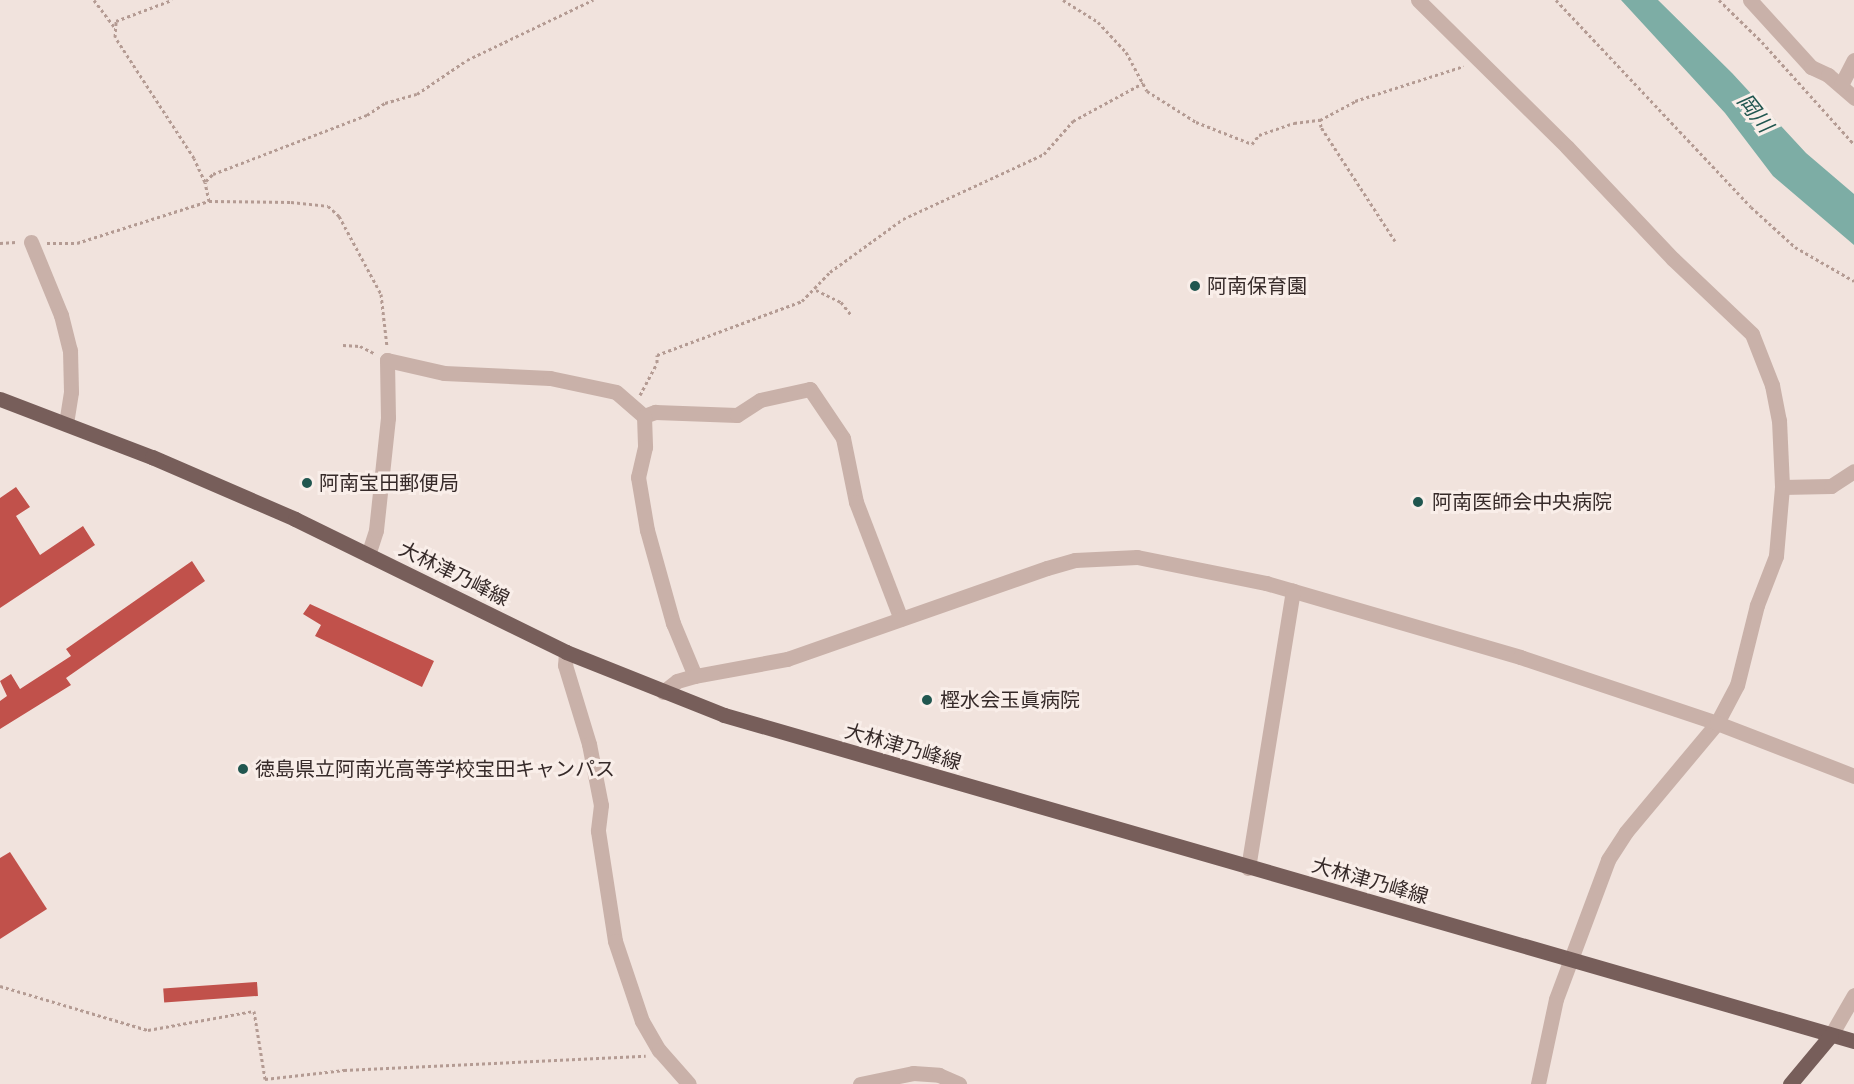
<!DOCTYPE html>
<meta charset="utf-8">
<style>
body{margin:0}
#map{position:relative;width:1854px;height:1084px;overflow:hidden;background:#f1e3dd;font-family:Karla,"Noto Sans JP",sans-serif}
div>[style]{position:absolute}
.water>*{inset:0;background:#7dada5}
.building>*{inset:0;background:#c1514b;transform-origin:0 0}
.path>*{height:3px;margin-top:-1.5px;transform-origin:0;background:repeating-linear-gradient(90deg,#b49b93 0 3px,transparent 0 6px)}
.minor>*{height:15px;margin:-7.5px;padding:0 7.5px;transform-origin:7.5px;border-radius:7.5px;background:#c9b1a9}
.major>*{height:15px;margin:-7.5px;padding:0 7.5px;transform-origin:7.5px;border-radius:7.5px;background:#775e5a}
.dots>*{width:16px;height:16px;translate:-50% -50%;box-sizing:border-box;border:3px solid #f9eee9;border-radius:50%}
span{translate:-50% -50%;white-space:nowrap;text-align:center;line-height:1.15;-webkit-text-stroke:6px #f9eee9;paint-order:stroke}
.poi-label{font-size:20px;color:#362a29}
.left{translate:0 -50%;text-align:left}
.street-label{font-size:20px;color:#362a29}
.water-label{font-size:21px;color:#20564f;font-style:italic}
</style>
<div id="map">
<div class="water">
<i style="clip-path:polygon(1621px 0,1658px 0,1732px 73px,1806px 153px,1854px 194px,1854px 245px,1773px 176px,1725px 113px)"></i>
</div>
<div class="building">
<i style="clip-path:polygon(16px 487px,30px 507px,16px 516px,40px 555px,83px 526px,95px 545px,0 608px,0 498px)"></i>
<i style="clip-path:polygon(192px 561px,205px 581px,66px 678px,71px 685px,0 729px,0 701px,7px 696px,0 681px,11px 674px,20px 689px,71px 656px,66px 649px)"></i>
<i style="clip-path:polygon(310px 604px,434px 661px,422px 687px,315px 636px,321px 625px,303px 614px)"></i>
<i style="clip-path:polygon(10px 852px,47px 909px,0 939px,0 858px)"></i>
<i style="left:257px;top:982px;width:14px;height:94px;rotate:86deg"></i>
</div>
<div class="path">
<i style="left:94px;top:0;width:34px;rotate:53deg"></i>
<i style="left:1063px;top:0;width:41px;rotate:32.2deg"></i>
<i style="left:1098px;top:22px;width:41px;rotate:47deg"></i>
<i style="left:1126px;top:52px;width:44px;rotate:61.7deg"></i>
<i style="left:1147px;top:91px;width:58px;rotate:32.3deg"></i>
<i style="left:1196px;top:122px;width:60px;rotate:21.4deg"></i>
<i style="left:1252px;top:144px;width:11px;rotate:-52deg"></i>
<i style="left:1259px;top:135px;width:37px;rotate:-19deg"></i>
<i style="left:1294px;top:123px;width:26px;rotate:-7deg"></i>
<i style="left:1556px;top:0;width:284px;rotate:46.7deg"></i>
<i style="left:1751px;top:207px;width:59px;rotate:42.3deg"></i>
<i style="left:1795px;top:247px;width:68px;rotate:30deg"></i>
<i style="left:1719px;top:0;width:60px;rotate:44.3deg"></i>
<i style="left:1762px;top:42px;width:137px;rotate:48deg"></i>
<i style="left:206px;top:181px;width:10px;rotate:-45deg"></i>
<i style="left:213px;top:174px;width:165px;rotate:-21deg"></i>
<i style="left:367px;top:115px;width:22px;rotate:-34deg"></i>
<i style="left:385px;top:103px;width:33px;rotate:-16deg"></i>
<i style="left:417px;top:94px;width:60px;rotate:-34.2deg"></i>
<i style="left:467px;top:60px;width:140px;rotate:-25.5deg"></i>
<i style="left:209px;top:201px;width:82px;rotate:0.7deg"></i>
<i style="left:291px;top:202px;width:37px;rotate:6deg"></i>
<i style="left:328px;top:206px;width:15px;rotate:42deg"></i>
<i style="left:339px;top:216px;width:89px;rotate:61.7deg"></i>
<i style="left:381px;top:294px;width:53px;rotate:83.5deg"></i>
<i style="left:1395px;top:241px;width:136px;rotate:-123deg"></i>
<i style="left:1321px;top:127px;width:7px;rotate:-98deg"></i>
<i style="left:1320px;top:120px;width:40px;rotate:-28deg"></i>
<i style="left:1355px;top:101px;width:114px;rotate:-17.8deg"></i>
<i style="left:0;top:243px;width:16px;rotate:-4deg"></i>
<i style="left:47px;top:243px;width:30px"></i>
<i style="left:77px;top:243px;width:139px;rotate:-17.7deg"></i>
<i style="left:209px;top:201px;width:19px;rotate:-102deg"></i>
<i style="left:205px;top:182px;width:26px;rotate:-115deg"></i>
<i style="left:194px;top:158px;width:145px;rotate:-123.1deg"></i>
<i style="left:115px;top:37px;width:16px;rotate:-86deg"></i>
<i style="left:116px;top:21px;width:60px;rotate:-20.6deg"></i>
<i style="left:816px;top:290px;width:28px;rotate:26deg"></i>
<i style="left:841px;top:302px;width:16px;rotate:52deg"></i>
<i style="left:343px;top:345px;width:17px;rotate:3deg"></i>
<i style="left:360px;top:346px;width:16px;rotate:27deg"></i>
<i style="left:640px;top:395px;width:36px;rotate:-62deg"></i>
<i style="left:657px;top:363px;width:8px;rotate:-90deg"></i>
<i style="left:657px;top:355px;width:155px;rotate:-20.4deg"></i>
<i style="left:802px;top:301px;width:40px;rotate:-46deg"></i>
<i style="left:830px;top:272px;width:90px;rotate:-36deg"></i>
<i style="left:903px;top:219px;width:155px;rotate:-24.7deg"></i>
<i style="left:1044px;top:154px;width:44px;rotate:-48.7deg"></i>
<i style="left:1073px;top:121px;width:80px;rotate:-28.5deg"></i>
<i style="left:0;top:986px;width:154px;rotate:16.6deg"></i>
<i style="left:148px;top:1030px;width:108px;rotate:-10.2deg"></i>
<i style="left:254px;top:1011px;width:69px;rotate:80.8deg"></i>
<i style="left:265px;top:1079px;width:80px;rotate:-6.5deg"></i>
<i style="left:344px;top:1070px;width:302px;rotate:-2.7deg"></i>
</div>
<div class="minor">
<i style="left:1418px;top:0;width:209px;rotate:44.6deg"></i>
<i style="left:1567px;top:147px;width:154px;rotate:46.6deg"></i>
<i style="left:1673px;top:259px;width:109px;rotate:43.5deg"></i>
<i style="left:1752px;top:334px;width:55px;rotate:68.6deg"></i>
<i style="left:1772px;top:385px;width:36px;rotate:79deg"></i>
<i style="left:1779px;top:420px;width:67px;rotate:87.4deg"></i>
<i style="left:1782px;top:487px;width:69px;rotate:95deg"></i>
<i style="left:1776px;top:556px;width:53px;rotate:111.2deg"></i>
<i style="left:1757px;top:605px;width:82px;rotate:104deg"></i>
<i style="left:1737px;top:685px;width:43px;rotate:117.8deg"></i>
<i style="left:1717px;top:723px;width:142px;rotate:129.9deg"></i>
<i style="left:1626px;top:832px;width:33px;rotate:123deg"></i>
<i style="left:1608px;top:860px;width:148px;rotate:110.5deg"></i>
<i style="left:1556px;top:999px;width:87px;rotate:102deg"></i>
<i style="left:1750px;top:0;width:91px;rotate:47.7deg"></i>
<i style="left:1811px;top:67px;width:19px;rotate:25deg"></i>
<i style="left:1828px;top:75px;width:35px;rotate:41deg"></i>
<i style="left:1841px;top:85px;width:28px;rotate:-63deg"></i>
<i style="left:31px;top:242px;width:79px;rotate:67.7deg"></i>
<i style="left:61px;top:315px;width:36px;rotate:76deg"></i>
<i style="left:70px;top:350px;width:42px;rotate:88.6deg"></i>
<i style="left:71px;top:392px;width:32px;rotate:99deg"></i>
<i style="left:644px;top:416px;width:12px;rotate:-20deg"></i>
<i style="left:655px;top:412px;width:82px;rotate:2.1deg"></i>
<i style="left:737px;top:415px;width:27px;rotate:-33deg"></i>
<i style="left:760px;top:400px;width:51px;rotate:-12.4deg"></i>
<i style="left:810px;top:389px;width:59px;rotate:56deg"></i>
<i style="left:843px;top:438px;width:65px;rotate:78.5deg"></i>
<i style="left:856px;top:502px;width:125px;rotate:69deg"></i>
<i style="left:1782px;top:487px;width:49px;rotate:-1.2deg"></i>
<i style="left:1831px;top:486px;width:27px;rotate:-33deg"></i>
<i style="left:368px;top:555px;width:26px;rotate:-72deg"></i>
<i style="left:376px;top:530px;width:113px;rotate:-83.9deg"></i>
<i style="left:388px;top:418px;width:58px;rotate:-91deg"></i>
<i style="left:387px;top:360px;width:58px;rotate:12.8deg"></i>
<i style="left:444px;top:373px;width:106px;rotate:2.7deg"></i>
<i style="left:550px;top:378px;width:67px;rotate:12deg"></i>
<i style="left:616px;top:392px;width:37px;rotate:41deg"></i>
<i style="left:644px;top:416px;width:31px;rotate:88deg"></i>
<i style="left:645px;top:447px;width:31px;rotate:103deg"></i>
<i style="left:638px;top:477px;width:54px;rotate:80.4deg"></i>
<i style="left:647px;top:530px;width:97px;rotate:74.4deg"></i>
<i style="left:673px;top:623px;width:57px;rotate:67.5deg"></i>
<i style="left:566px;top:652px;width:13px;rotate:94deg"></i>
<i style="left:565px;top:665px;width:83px;rotate:73.1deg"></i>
<i style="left:589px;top:744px;width:62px;rotate:78.9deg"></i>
<i style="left:601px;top:805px;width:26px;rotate:97deg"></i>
<i style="left:598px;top:831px;width:111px;rotate:81.2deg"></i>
<i style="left:615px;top:941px;width:84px;rotate:71.4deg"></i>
<i style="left:642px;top:1021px;width:34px;rotate:60deg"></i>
<i style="left:659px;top:1050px;width:45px;rotate:48.6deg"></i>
<i style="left:663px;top:692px;width:18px;rotate:-38deg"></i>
<i style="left:677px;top:681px;width:19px;rotate:-16deg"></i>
<i style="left:695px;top:676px;width:94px;rotate:-10.5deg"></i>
<i style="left:787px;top:659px;width:275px;rotate:-19.3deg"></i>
<i style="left:1047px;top:568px;width:29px;rotate:-16deg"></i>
<i style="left:1075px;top:560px;width:62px;rotate:-2.8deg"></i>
<i style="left:1137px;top:557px;width:132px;rotate:11.4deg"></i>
<i style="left:1266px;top:583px;width:265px;rotate:16.2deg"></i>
<i style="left:1520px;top:657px;width:208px;rotate:18.5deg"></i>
<i style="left:1717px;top:723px;width:147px;rotate:21.1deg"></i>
<i style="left:1248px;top:868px;width:281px;rotate:-80.8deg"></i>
<i style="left:1831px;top:1035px;width:46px;rotate:-60.1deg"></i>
<i style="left:860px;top:1084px;width:54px;rotate:-11.7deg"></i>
<i style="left:913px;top:1073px;width:26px;rotate:4deg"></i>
<i style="left:939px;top:1075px;width:22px;rotate:24deg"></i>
</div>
<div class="major">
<i style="left:0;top:399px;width:163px;rotate:20.9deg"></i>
<i style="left:152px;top:457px;width:156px;rotate:23.4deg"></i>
<i style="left:295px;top:519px;width:302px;rotate:26.1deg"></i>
<i style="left:566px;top:652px;width:170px;rotate:21.7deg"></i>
<i style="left:724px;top:715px;width:1176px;rotate:16.09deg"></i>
<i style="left:1790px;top:1084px;width:64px;rotate:-50.1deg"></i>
</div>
<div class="dots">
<i style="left:1195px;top:286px;background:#20564f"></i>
<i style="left:307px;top:483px;background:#20564f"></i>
<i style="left:1418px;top:502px;background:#20564f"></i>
<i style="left:927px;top:700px;background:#20564f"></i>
<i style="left:243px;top:769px;background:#20564f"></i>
</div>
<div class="poi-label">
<span class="left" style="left:1207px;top:286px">阿南保育園</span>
<span class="left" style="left:319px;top:483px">阿南宝田郵便局</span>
<span class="left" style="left:1432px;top:502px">阿南医師会中央病院</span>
<span class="left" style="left:940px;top:700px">樫水会玉眞病院</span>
<span class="left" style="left:255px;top:769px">徳島県立阿南光高等学校宝田キャンパス</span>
</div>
<div class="street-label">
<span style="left:454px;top:574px;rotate:26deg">大林津乃峰線</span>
<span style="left:903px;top:747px;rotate:16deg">大林津乃峰線</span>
<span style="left:1370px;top:881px;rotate:16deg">大林津乃峰線</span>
</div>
<div class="water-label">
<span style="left:1755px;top:113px;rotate:52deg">岡川</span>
</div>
</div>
